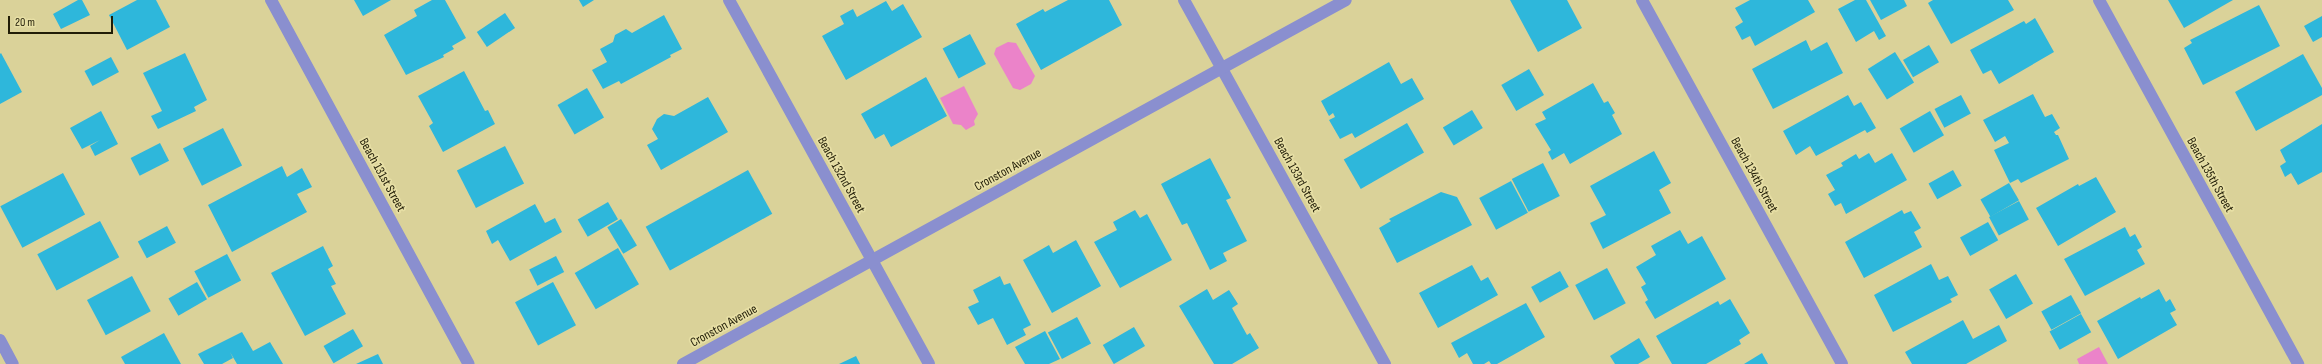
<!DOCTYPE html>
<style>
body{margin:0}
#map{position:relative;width:2322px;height:364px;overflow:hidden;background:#dad299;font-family:"Sofia Sans Condensed",sans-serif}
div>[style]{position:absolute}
.water>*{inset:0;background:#eb83c9}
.building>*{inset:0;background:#2eb7db;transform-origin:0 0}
.minor>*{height:12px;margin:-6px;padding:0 6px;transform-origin:6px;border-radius:6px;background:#8a8fcf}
span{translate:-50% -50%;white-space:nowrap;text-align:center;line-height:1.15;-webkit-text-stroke:3.5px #e7dfa5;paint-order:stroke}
.street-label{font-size:13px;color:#211d07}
.scale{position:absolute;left:8px;top:16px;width:105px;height:18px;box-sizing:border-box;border:2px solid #211d07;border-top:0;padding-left:5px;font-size:12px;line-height:14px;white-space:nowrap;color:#211d07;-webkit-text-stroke:3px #e7dfa5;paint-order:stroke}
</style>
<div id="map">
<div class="water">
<i style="clip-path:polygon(1008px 42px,1016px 43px,1035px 76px,1031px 84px,1020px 90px,1013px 88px,994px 54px,996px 48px)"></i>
<i style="clip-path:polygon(964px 86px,978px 114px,974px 121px,975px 125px,966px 130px,961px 125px,953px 124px,940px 98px)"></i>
<i style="clip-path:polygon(2099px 347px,2108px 364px,2079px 364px,2077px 359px)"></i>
</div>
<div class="building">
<i style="clip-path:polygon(78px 0,82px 0,90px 15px,61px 29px,53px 14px)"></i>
<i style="clip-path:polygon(137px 0,156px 0,170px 27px,127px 50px,109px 15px)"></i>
<i style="clip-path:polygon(354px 0,391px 0,363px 16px)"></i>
<i style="clip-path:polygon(432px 0,445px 0,466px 38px,452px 46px,454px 49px,443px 55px,444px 57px,406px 75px,384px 35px,417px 16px,414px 10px)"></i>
<i style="clip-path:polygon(579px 0,594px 0,583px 7px)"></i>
<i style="clip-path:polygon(1068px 0,1109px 0,1122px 25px,1041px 70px,1016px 24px,1043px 9px,1045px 12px)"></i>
<i style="clip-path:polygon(1510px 0,1567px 0,1582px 28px,1538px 52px)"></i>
<i style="clip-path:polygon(1750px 0,1808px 0,1815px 12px,1755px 46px,1750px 36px,1742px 40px,1735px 27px,1743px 22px,1735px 8px)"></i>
<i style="clip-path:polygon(1855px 0,1866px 0,1886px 36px,1879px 40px,1874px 31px,1856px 42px,1838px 9px)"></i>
<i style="clip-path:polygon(1870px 0,1904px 0,1907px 6px,1881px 20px)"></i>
<i style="clip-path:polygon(1933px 0,2008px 0,2014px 10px,1951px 44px,1928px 3px)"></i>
<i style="clip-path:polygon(2168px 0,2233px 0,2184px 28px)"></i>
<i style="clip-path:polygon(886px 1px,892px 11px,903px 4px,922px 37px,846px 80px,822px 36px,844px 24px,840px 16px,853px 9px,857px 17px)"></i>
<i style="clip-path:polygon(2259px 5px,2280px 46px,2203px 85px,2184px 48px,2192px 43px,2190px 40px)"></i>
<i style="left:505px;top:13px;width:18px;height:34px;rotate:56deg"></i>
<i style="clip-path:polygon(664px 15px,682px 49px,670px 55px,671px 57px,621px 84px,619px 81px,603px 89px,592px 70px,607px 62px,600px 49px,613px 42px,615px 35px,626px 29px,632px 33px)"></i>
<i style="clip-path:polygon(2322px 16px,2322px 37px,2313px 42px,2304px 26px)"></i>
<i style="clip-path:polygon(2035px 18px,2054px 52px,1999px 84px,1991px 70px,1983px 74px,1970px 50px,2024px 21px,2026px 24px)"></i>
<i style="left:970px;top:34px;width:34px;height:31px;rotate:62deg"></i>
<i style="clip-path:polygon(1806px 40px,1811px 51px,1827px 42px,1843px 73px,1773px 109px,1752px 69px)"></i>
<i style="left:1929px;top:45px;width:20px;height:30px;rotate:60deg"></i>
<i style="left:1895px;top:52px;width:36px;height:32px;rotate:58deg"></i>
<i style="clip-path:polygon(1px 53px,22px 92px,0 104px,0 54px)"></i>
<i style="clip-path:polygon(185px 53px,207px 100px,194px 107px,196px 111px,158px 129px,151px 116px,162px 111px,143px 73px)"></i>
<i style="clip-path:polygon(2303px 54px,2322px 88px,2322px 95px,2256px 131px,2235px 92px)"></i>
<i style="left:111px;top:57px;width:17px;height:30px;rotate:62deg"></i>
<i style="clip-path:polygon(1389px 62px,1401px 84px,1412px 78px,1424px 99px,1355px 138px,1352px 133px,1340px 139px,1329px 120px,1335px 117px,1333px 113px,1329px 116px,1321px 101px)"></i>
<i style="left:1529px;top:69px;width:30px;height:32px;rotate:60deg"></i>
<i style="clip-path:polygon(464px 71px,485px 111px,488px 110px,495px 124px,443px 152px,429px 126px,433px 123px,418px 96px)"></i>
<i style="clip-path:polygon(926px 77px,947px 116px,891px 147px,884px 134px,875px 139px,861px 114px)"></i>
<i style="clip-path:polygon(1593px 83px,1604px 103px,1608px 101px,1615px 113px,1612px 115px,1622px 134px,1570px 164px,1564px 153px,1552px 160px,1548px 152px,1551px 150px,1535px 124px,1546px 119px,1542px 112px)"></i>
<i style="left:587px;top:88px;width:34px;height:34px;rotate:60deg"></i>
<i style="clip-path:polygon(2033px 94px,2045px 117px,2052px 114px,2060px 128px,2054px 132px,2056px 135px,2058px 135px,2069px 159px,2021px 183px,2018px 179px,2010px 183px,1994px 150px,2009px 143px,2005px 136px,1995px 142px,1983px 120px)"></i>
<i style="clip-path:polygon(1848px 95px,1854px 106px,1861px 102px,1876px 128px,1867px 133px,1865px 130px,1816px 156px,1810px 146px,1796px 155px,1783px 131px)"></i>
<i style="left:1961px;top:95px;width:21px;height:30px;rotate:62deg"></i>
<i style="clip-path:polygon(708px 97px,728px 132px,661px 170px,647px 145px,658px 139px,652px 129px,657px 119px,664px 114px,674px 116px)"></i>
<i style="left:1472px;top:110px;width:21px;height:34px;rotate:59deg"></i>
<i style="clip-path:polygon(101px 111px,118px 144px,95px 156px,90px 146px,100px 140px,82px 149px,70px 128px)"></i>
<i style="left:1930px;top:111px;width:28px;height:35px;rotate:60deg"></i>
<i style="left:1407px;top:123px;width:34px;height:73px;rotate:60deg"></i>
<i style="clip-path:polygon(2322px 124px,2322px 172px,2298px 185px,2291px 173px,2285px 177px,2280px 166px,2286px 162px,2280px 150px)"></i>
<i style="left:223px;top:128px;width:42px;height:45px;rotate:63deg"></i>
<i style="left:160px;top:143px;width:20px;height:33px;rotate:63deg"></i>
<i style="left:505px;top:146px;width:42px;height:54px;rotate:63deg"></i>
<i style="clip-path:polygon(1654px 151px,1671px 183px,1659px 190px,1671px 213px,1603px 249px,1590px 223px,1606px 215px,1590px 186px)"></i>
<i style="clip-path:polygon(1869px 153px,1875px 163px,1892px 153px,1907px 180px,1846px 214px,1841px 203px,1835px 206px,1828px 194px,1835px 190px,1826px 175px,1843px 166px,1841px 163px,1856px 154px,1859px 159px)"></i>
<i style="clip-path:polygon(1210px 158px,1231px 198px,1226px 200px,1247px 241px,1223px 253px,1227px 261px,1210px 270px,1187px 223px,1182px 225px,1161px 184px)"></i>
<i style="left:1543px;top:163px;width:37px;height:35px;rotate:63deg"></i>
<i style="clip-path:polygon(282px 166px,287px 177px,302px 168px,312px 187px,297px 194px,307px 212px,232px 252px,208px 205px)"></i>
<i style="left:748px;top:170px;width:50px;height:117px;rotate:61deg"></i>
<i style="left:1953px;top:170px;width:18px;height:28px;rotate:61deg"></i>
<i style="left:63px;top:173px;width:47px;height:71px;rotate:62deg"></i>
<i style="clip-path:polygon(2096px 177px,2116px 212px,2058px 246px,2036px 208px,2078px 184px,2079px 186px)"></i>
<i style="left:1511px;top:181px;width:36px;height:36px;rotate:62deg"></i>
<i style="left:2009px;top:183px;width:20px;height:33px;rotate:60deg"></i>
<i style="clip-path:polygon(1441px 192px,1457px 197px,1472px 225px,1397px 263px,1379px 228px,1391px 221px,1389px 219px)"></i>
<i style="left:2019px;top:201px;width:21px;height:34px;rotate:62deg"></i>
<i style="left:608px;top:202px;width:20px;height:35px;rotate:60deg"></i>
<i style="clip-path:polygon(535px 204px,545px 223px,555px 218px,562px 232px,510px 261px,498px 240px,492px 244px,486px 231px)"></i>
<i style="clip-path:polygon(1135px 210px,1140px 218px,1147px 214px,1172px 260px,1120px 288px,1094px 242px,1117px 230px,1113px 222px)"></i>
<i style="clip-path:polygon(1902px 210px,1904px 214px,1911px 211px,1921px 228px,1914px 232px,1922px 247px,1864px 278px,1845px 242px)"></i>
<i style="left:621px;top:219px;width:31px;height:16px;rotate:59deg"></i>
<i style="left:100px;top:221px;width:41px;height:71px;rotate:62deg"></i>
<i style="left:1988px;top:222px;width:21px;height:32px;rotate:61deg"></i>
<i style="left:167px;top:226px;width:19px;height:33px;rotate:62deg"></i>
<i style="clip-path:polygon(2125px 227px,2130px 237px,2135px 234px,2142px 247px,2137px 250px,2145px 264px,2085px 296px,2064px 259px)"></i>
<i style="clip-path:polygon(1680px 230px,1688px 244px,1702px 236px,1726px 279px,1655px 319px,1645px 302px,1648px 300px,1641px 287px,1646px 284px,1636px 267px,1656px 255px,1651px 246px)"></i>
<i style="clip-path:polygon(1076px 240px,1101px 286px,1052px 313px,1023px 260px,1049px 245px,1053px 253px)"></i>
<i style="clip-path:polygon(323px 246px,333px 266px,328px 269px,336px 284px,331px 286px,346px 314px,305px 336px,271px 273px)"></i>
<i style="left:618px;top:248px;width:42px;height:50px;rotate:60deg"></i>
<i style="left:227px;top:254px;width:30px;height:37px;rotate:62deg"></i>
<i style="left:556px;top:256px;width:18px;height:30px;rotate:63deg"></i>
<i style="clip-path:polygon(1931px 264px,1939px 280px,1948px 276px,1958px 295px,1950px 299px,1952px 302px,1893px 332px,1874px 295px)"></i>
<i style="clip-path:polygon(1472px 265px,1481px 281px,1488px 277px,1498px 295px,1438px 328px,1419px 293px)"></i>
<i style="left:1607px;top:268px;width:40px;height:36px;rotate:62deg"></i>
<i style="left:1560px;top:271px;width:18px;height:33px;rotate:61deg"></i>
<i style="left:2016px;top:274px;width:34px;height:31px;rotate:60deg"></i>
<i style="left:132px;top:276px;width:40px;height:51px;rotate:62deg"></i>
<i style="clip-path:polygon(1000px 276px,1004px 285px,1010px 283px,1031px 325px,1023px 329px,1026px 335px,1007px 345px,993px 318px,978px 325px,968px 307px,979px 302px,973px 290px)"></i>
<i style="left:197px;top:282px;width:20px;height:33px;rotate:60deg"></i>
<i style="left:553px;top:282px;width:49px;height:43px;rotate:62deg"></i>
<i style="clip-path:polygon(1207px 289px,1213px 300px,1229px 290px,1238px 304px,1232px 308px,1247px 335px,1250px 333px,1259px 348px,1232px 364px,1214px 364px,1179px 306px)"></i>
<i style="clip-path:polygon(2159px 289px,2166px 302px,2170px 299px,2176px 310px,2170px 313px,2177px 325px,2118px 359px,2097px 321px,2140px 297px,2141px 299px)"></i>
<i style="left:2071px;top:295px;width:21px;height:34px;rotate:61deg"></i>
<i style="clip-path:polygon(1730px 299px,1750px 333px,1739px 340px,1741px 344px,1706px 364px,1672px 364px,1656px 336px,1718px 301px,1720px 305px)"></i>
<i style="clip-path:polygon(1526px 303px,1545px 337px,1497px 364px,1491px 364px,1489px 361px,1484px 364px,1473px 364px,1467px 353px,1459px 358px,1451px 343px)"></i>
<i style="left:2081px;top:314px;width:21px;height:36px;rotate:61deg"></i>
<i style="left:1077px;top:317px;width:30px;height:33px;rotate:62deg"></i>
<i style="clip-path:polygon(1963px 320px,1973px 339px,1999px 325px,2007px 341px,1966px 364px,1912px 364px,1905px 352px)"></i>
<i style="left:1134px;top:327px;width:22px;height:36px;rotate:60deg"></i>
<i style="left:353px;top:329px;width:20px;height:34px;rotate:60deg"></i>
<i style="clip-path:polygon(1045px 331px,1060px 359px,1049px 364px,1025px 364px,1015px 347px)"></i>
<i style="clip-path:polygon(242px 332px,253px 351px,270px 342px,283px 364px,237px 364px,230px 352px,233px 358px,222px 364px,204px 364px,198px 354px)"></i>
<i style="clip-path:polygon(164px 333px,181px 364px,125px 364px,121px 357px)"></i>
<i style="clip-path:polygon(1639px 338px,1650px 357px,1638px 364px,1615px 364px,1610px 356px)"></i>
<i style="clip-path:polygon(1762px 353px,1768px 364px,1744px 364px)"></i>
<i style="clip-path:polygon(378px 354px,383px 364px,356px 364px)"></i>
<i style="clip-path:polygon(856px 356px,860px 364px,839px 364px)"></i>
</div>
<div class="minor">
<i style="left:271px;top:0;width:414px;rotate:61.5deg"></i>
<i style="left:729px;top:0;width:415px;rotate:61.2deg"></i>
<i style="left:1184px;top:0;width:416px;rotate:61.1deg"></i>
<i style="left:1642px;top:0;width:415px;rotate:61.2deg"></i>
<i style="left:2099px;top:0;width:415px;rotate:61.3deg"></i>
<i style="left:0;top:340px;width:27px;rotate:62deg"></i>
<i style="left:683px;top:364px;width:756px;rotate:-28.77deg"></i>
</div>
<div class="street-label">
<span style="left:1008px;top:170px;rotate:-29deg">Cronston Avenue</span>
<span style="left:382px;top:175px;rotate:61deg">Beach 131st Street</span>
<span style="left:841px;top:175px;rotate:61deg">Beach 132nd Street</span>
<span style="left:1297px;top:175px;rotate:61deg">Beach 133rd Street</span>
<span style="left:1754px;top:175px;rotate:61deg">Beach 134th Street</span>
<span style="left:2210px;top:175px;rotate:61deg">Beach 135th Street</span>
<span style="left:724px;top:326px;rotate:-29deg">Cronston Avenue</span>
</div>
<div class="scale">20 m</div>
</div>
